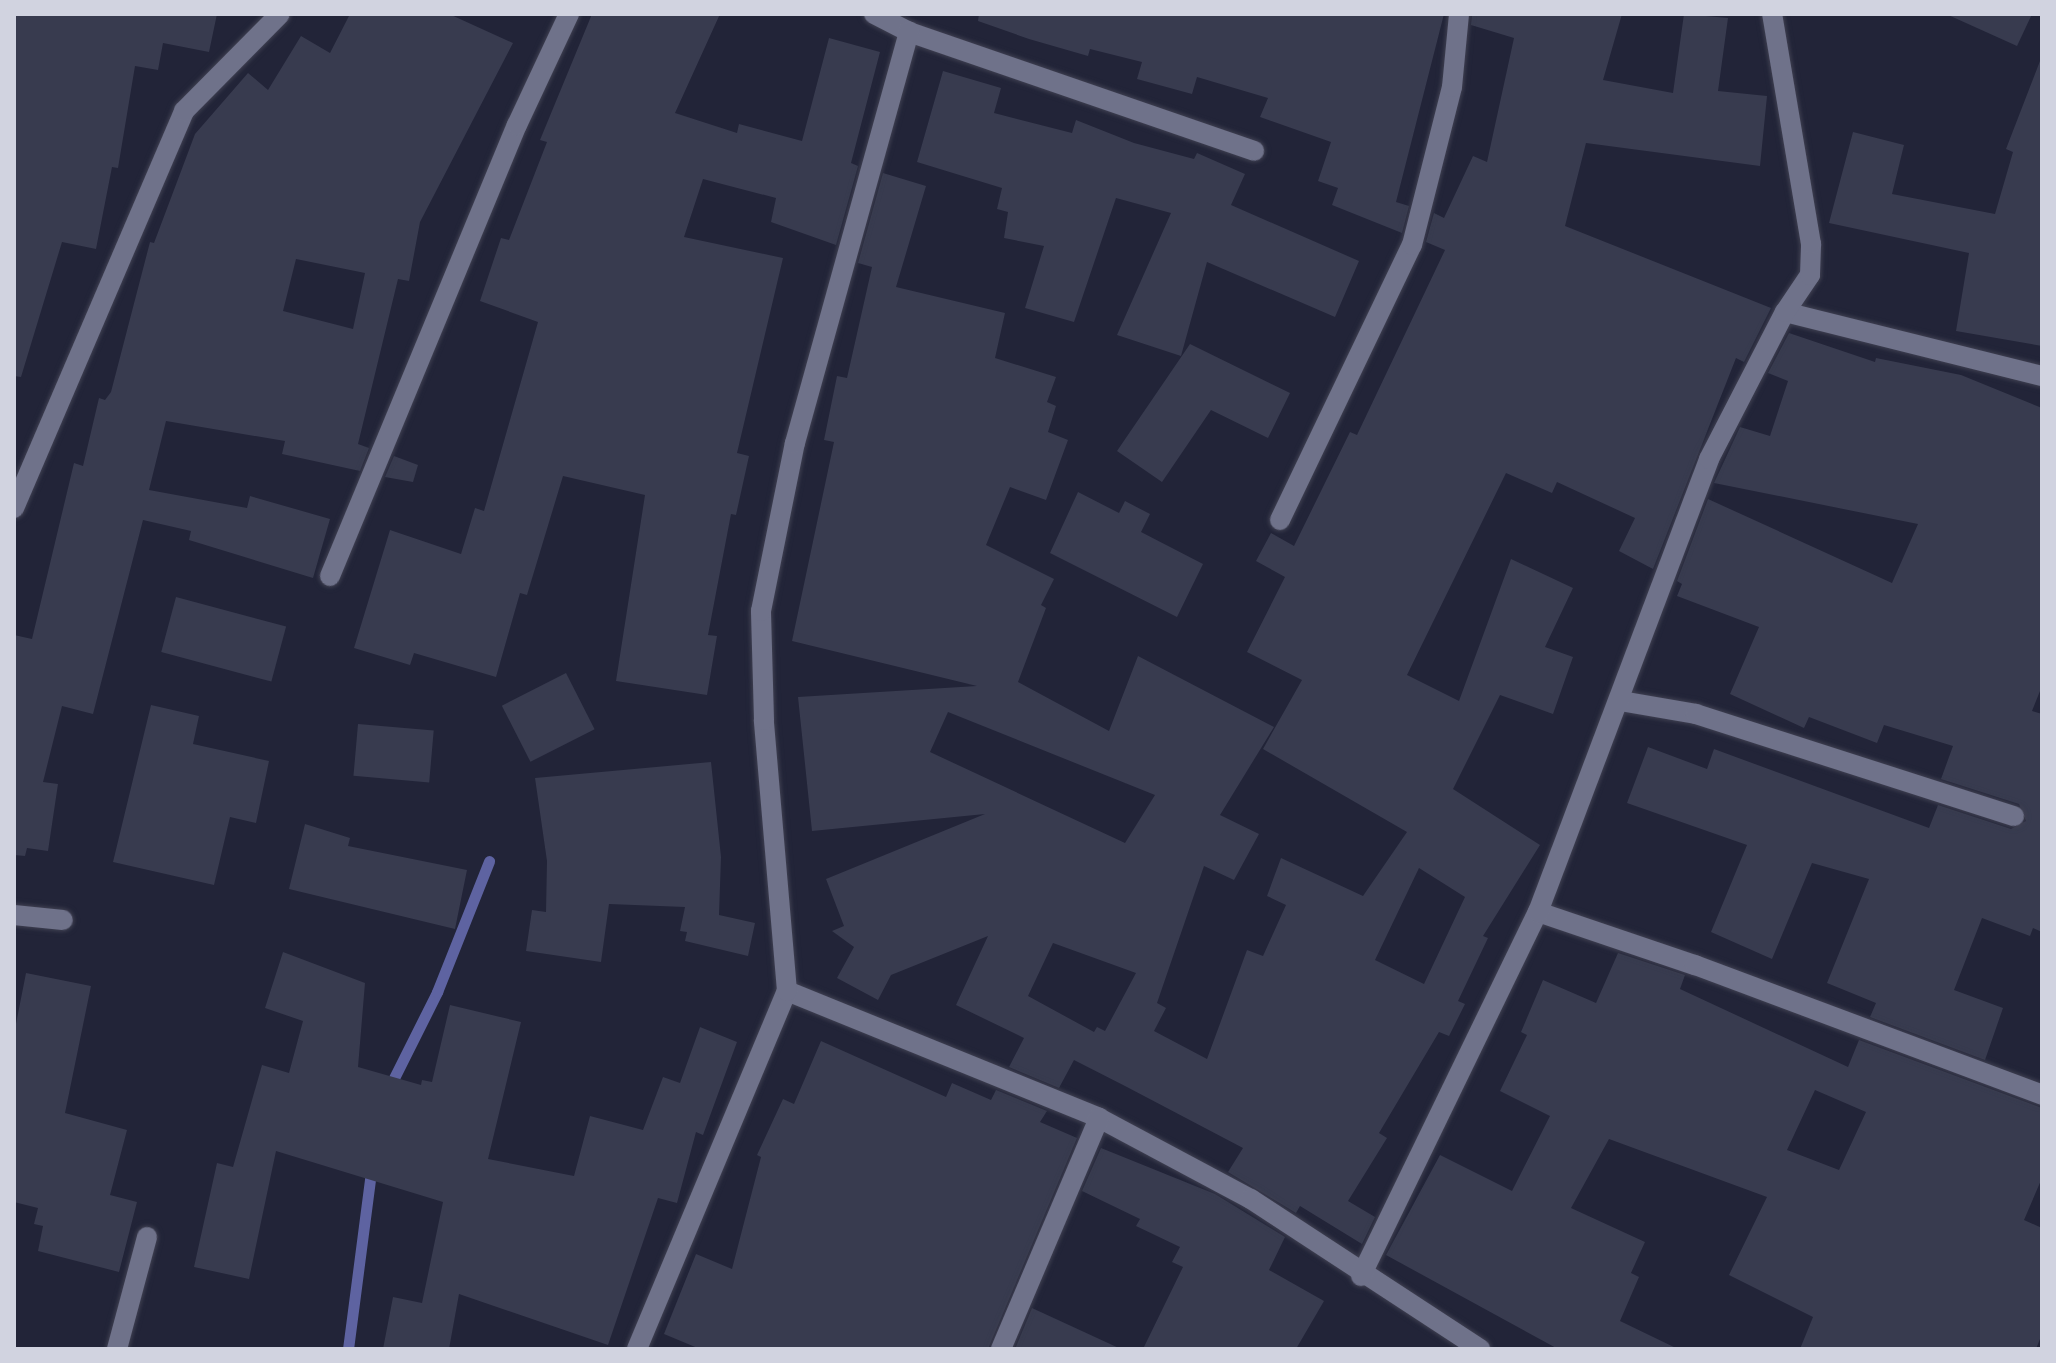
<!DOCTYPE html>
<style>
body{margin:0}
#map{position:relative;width:2056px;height:1363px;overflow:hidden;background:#222438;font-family:"Golos Text",sans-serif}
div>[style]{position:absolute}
.stream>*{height:11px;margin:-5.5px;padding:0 5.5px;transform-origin:5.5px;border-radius:5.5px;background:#5e63a1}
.building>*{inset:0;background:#383b4f;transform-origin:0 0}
.roads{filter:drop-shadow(0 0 2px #3f4051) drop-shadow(0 0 2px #3f4051)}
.minor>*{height:20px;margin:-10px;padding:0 10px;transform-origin:10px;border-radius:10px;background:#6f728a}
span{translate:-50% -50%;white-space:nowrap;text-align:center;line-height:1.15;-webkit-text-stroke:7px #191b2e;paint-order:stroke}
.frame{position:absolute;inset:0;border:16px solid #d1d3e0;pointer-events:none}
</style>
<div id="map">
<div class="stream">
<i style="left:388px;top:1090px;width:110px;rotate:-63.4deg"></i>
<i style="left:437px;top:992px;width:141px;rotate:-68.3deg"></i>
<i style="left:348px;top:1349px;width:186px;rotate:-82.6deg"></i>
</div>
<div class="building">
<i style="clip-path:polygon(14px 14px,217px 14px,209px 52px,163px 43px,158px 70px,135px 66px,118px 168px,112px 167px,96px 249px,62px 242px,21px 377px,14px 376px)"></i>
<i style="clip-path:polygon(evenodd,350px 14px,449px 14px,513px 43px,420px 222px,409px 281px,398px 279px,358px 444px,369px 448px,360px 471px,282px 454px,285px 441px,166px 421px,149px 490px,247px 508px,250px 496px,330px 519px,313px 578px,189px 540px,191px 531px,143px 520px,93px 714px,62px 706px,43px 782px,58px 784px,48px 851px,27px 848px,25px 856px,14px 855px,14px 635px,32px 639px,74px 463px,83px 466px,99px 398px,105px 400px,111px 392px,150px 242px,154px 243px,195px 134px,248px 73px,268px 90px,301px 36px,330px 53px,350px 14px,296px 259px,365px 273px,353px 329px,283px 311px,296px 259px)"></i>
<i style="clip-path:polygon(592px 14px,720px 14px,675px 113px,737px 133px,739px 124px,802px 141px,829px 38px,880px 52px,851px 163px,858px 166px,836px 245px,771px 222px,776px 198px,703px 179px,684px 237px,783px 258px,737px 453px,749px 456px,736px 515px,731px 514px,708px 635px,717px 636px,707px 695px,616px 681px,645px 495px,563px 476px,527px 595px,520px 593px,496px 677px,414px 653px,410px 665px,354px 648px,390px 530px,461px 554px,475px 508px,484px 511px,538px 322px,480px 301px,501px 238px,509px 240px,547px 142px,540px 140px)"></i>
<i style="clip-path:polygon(979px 14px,1444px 14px,1396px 202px,1409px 206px,1402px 233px,1332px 205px,1338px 188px,1318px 181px,1331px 142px,1260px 117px,1268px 98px,1197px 77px,1192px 94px,1137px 79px,1142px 62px,1090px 49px,1088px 56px,1029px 39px,978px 21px)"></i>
<i style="clip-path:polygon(evenodd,1472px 14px,1622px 14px,1603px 80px,1673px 93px,1684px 14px,1728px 18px,1718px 91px,1767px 96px,1760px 166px,1586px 143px,1565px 226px,1771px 308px,1744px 362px,1736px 358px,1653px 569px,1619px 551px,1635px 518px,1557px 482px,1552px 493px,1506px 473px,1407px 675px,1459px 701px,1511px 559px,1573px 588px,1545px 647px,1573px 657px,1553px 714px,1500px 695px,1453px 789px,1540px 845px,1483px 936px,1488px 938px,1458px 1001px,1465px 1004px,1449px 1036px,1439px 1032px,1379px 1133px,1387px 1138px,1348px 1201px,1375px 1217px,1362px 1244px,1300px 1206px,1296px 1213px,1228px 1172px,1243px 1148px,1125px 1086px,1074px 1060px,1059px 1088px,1009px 1067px,1024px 1038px,956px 1005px,988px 936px,891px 975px,878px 1000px,837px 978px,854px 947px,832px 931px,844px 926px,826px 879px,985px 814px,812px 831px,798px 697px,977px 686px,792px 641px,834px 442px,824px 440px,837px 376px,847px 378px,872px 267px,858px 263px,883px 173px,926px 186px,896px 287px,1005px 313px,995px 358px,1056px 377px,1047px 402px,1056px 406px,1048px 432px,1068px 440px,1046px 500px,1010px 487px,986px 545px,1054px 579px,1041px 605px,1046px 608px,1018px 682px,1109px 731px,1138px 656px,1274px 727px,1220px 815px,1259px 834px,1234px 880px,1204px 866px,1157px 1003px,1166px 1008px,1154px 1031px,1207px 1059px,1247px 950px,1263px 956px,1286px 905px,1267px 896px,1281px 858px,1363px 896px,1407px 832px,1263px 749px,1302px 680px,1247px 652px,1285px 577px,1256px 561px,1271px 533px,1294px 546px,1350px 432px,1357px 435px,1445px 250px,1426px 242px,1434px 213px,1444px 218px,1473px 156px,1487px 162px,1514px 38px,1471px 25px,1472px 14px,948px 712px,1155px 795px,1125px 843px,930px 752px,948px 712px,1472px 14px,1419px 868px,1465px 897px,1424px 984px,1375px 960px,1419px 868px,1472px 14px,1053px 943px,1136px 973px,1105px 1031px,1097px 1027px,1094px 1032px,1028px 996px,1053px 943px)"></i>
<i style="clip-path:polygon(1946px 14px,2032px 14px,2017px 46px)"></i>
<i style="clip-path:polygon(2040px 61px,2042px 61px,2042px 346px,1956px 331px,1969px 253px,1829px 223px,1853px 132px,1904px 145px,1892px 194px,1995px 214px,2013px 152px,2006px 149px)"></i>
<i style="clip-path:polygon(943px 71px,1001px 88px,994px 113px,1072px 133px,1076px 120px,1134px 143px,1194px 159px,1197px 153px,1245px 174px,1231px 205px,1359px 261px,1335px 317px,1207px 262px,1181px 356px,1117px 335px,1171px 213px,1116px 198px,1074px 322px,1025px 308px,1044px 246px,1004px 238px,1008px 212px,997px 209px,1002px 188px,917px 162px)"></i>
<i style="clip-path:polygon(1789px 333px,1875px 362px,1876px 358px,1961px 375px,2042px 408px,2042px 686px,2032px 711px,2042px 714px,2042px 932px,2033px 928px,2030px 936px,1982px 918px,1954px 990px,2003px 1008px,1985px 1060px,1870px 1017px,1876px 1003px,1827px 983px,1869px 879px,1812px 863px,1772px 959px,1711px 932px,1747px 845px,1627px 803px,1648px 747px,1707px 769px,1714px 749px,1929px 828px,1938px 805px,2011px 829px,2026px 821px,2019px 804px,1941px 779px,1953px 746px,1884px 725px,1877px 743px,1809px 717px,1804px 728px,1730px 694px,1759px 627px,1677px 596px,1682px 584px,1677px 581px,1708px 499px,1892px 583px,1918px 524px,1714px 483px,1740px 427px,1770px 436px,1788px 381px,1768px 373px)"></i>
<i style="clip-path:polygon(1190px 344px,1290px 393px,1268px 438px,1211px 410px,1162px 482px,1117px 451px)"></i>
<i style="clip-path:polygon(394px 456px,418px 465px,413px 482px,385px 477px)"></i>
<i style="clip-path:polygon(1078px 492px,1119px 513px,1125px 501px,1150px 514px,1141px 532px,1203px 564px,1177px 617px,1050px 553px)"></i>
<i style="left:176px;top:597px;width:114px;height:57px;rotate:15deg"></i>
<i style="left:566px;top:673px;width:63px;height:72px;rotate:63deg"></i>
<i style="clip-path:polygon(151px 705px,199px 716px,193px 744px,269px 761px,256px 823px,230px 817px,214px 885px,113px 862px)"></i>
<i style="left:358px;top:724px;width:76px;height:52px;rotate:5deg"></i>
<i style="clip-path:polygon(711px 762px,721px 857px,719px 915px,755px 923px,748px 956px,685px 941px,687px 932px,680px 931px,685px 907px,609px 904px,601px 962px,526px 951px,532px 910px,546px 912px,547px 861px,535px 778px)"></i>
<i style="clip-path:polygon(305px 824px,350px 838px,348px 846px,467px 870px,455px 929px,289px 889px)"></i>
<i style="clip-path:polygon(283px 952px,365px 983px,358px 1067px,421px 1085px,422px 1080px,432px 1082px,450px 1005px,521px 1022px,488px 1159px,574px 1176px,590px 1116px,643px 1130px,663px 1077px,680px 1083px,700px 1027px,737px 1042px,703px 1135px,696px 1132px,677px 1203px,658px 1198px,608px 1345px,459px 1294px,449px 1349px,383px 1349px,393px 1297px,422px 1303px,443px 1202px,276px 1151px,249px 1279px,194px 1267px,217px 1163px,233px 1167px,262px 1065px,289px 1073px,303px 1021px,265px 1008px)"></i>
<i style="clip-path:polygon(evenodd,1618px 953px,1685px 975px,1680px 989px,1848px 1067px,1859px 1040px,2042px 1108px,2042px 1178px,2024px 1220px,2042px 1228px,2042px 1334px,2036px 1349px,1800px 1349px,1813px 1317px,1729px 1275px,1767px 1197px,1609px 1139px,1571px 1208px,1645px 1242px,1631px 1273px,1639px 1277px,1620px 1321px,1678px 1349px,1558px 1349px,1386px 1255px,1440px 1155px,1512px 1191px,1550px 1116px,1500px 1091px,1527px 1035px,1521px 1032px,1543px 980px,1596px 1003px,1618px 953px,1815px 1090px,1866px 1112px,1839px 1170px,1787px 1150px,1815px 1090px)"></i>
<i style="clip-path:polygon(26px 973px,91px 986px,65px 1113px,127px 1130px,110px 1195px,137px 1202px,119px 1272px,38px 1251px,43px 1226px,34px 1224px,38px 1208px,14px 1202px,14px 1034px)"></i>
<i style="clip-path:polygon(821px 1041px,946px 1097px,952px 1083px,991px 1100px,996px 1090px,1047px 1111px,1040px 1122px,1077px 1138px,988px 1349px,700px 1349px,664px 1334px,696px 1254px,732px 1269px,761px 1157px,757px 1155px,783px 1099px,794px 1104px)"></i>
<i style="clip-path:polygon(1101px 1148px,1215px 1194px,1285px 1237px,1269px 1270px,1324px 1301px,1296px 1349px,1143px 1349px,1183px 1267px,1172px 1262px,1180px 1247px,1136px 1226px,1140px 1219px,1082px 1191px)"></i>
<i style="clip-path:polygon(1032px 1308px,1121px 1349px,1015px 1349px)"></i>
</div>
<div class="roads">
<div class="minor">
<i style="left:874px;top:14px;width:39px;rotate:27deg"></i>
<i style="left:909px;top:32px;width:365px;rotate:19deg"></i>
<i style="left:1785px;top:312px;width:265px;rotate:14deg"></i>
<i style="left:14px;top:508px;width:432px;rotate:-66.8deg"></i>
<i style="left:184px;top:111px;width:136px;rotate:-45.3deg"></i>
<i style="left:1280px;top:520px;width:305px;rotate:-64.4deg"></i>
<i style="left:1412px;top:245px;width:163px;rotate:-75.8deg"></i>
<i style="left:1452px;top:87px;width:73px;rotate:-84.5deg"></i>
<i style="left:330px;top:576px;width:488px;rotate:-67.5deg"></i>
<i style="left:517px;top:125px;width:123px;rotate:-64.9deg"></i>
<i style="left:1621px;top:701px;width:76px;rotate:9.8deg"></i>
<i style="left:1696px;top:714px;width:334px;rotate:17.8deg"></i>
<i style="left:1538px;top:912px;width:166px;rotate:18.7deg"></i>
<i style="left:1695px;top:965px;width:371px;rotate:20.5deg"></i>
<i style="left:14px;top:915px;width:49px;rotate:5.8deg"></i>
<i style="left:787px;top:991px;width:337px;rotate:22.1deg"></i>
<i style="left:1099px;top:1118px;width:172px;rotate:28.1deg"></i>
<i style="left:1251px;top:1199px;width:274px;rotate:33.2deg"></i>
<i style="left:1361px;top:1276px;width:405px;rotate:-64.1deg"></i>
<i style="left:1538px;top:912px;width:484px;rotate:-69.3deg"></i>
<i style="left:1709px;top:459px;width:165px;rotate:-62.7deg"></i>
<i style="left:1785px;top:312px;width:45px;rotate:-56deg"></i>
<i style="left:1810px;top:275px;width:31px;rotate:-88deg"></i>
<i style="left:1811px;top:244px;width:233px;rotate:-99.6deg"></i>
<i style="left:117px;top:1349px;width:116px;rotate:-75deg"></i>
<i style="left:637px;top:1349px;width:388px;rotate:-67.3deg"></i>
<i style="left:787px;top:991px;width:272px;rotate:-94.9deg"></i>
<i style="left:764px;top:720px;width:109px;rotate:-91.6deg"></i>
<i style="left:761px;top:611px;width:171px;rotate:-78.6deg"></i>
<i style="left:795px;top:443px;width:427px;rotate:-74.5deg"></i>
<i style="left:1001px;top:1349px;width:251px;rotate:-67deg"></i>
</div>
</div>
<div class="frame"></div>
</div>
